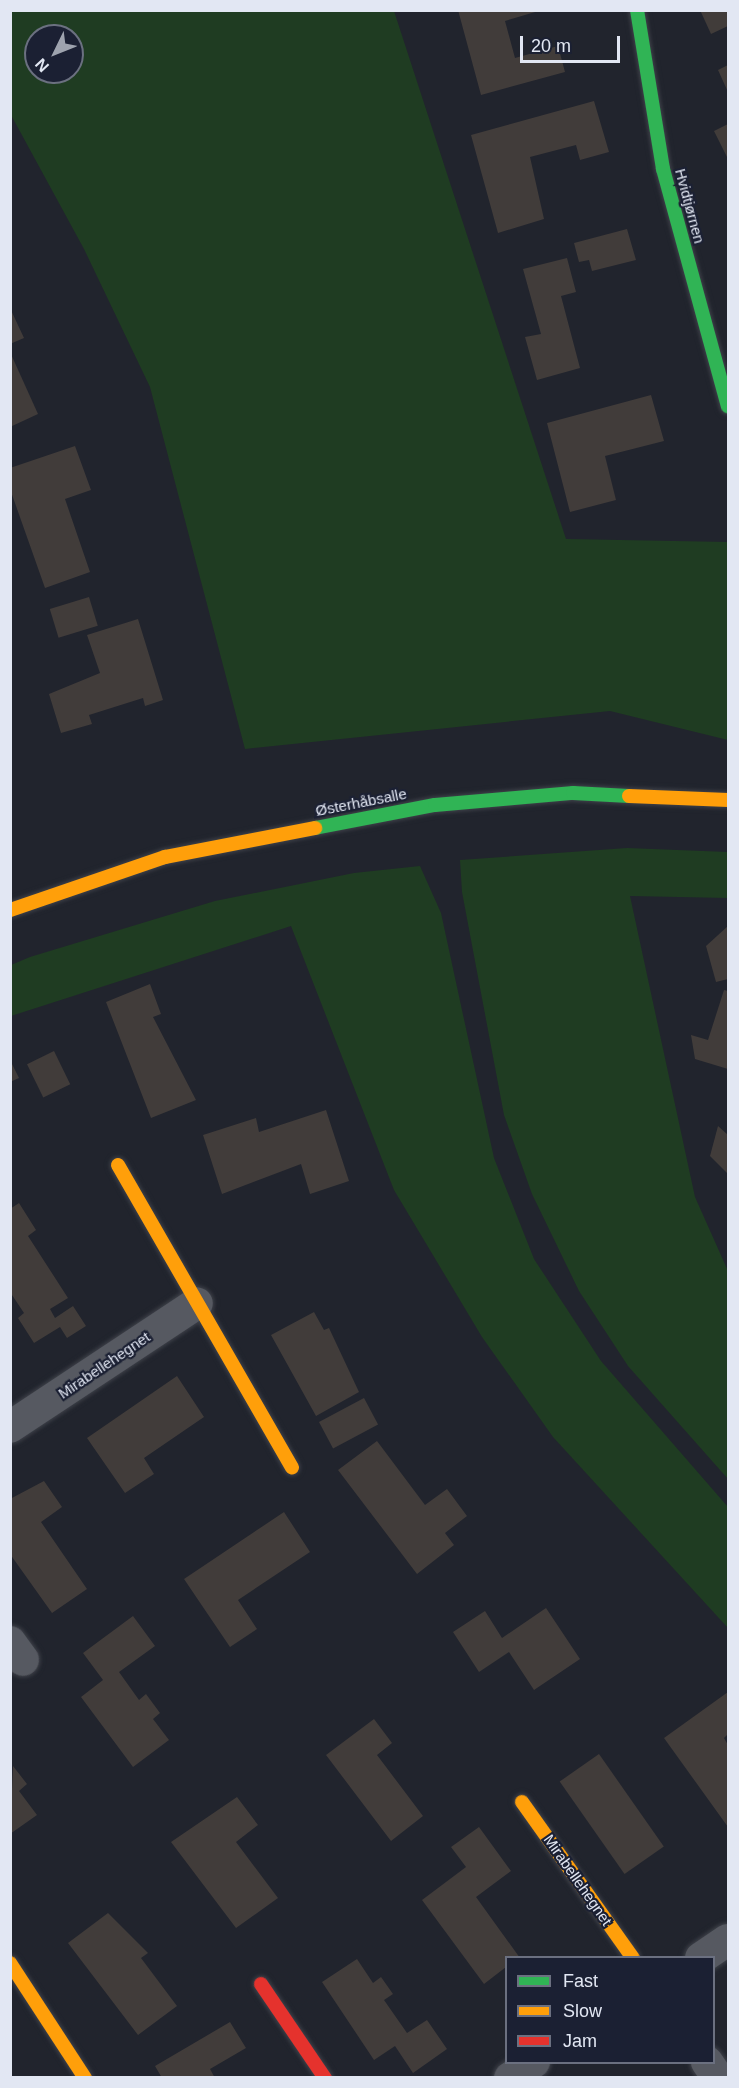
<!DOCTYPE html>
<meta charset="utf-8">
<style>
body{margin:0}
#map{position:relative;width:739px;height:2088px;overflow:hidden;background:#21242d;font-family:Arial,sans-serif}
div>[style]{position:absolute}
.green>*{inset:0;background:#1f3c22}
.building>*{inset:0;background:#413c3a;transform-origin:0 0}
.roads{filter:drop-shadow(0 0 2px #3e4149) drop-shadow(0 0 2px #3e4149)}
.street>*{height:32px;margin:-16px;padding:0 16px;transform-origin:16px;border-radius:16px;background:#565961}
.fast>*{height:14px;margin:-7px;padding:0 7px;transform-origin:7px;border-radius:7px;background:#30b455}
.slow>*{height:14px;margin:-7px;padding:0 7px;transform-origin:7px;border-radius:7px;background:#ff9f0a}
.jam>*{height:14px;margin:-7px;padding:0 7px;transform-origin:7px;border-radius:7px;background:#e5322d}
span{translate:-50% -50%;white-space:nowrap;text-align:center;line-height:1.15;-webkit-text-stroke:4.5px #1b2033;paint-order:stroke}
.street-label{font-size:15px;color:#e2e7f3}
.frame{position:absolute;inset:0;border:12px solid #e2e7f3;pointer-events:none}
.legend{position:absolute;left:505px;top:1956px;width:210px;height:108px;box-sizing:border-box;background:#1b2033;border:2px solid #6b7080;margin:0;padding:8px 10px;list-style:none;font-size:18px;color:#e2e7f3}
.legend li{display:flex;align-items:center;gap:12px;height:30px}
.legend b{width:30px;border:2px solid #6b7080}
.north{position:absolute;left:24px;top:24px;width:60px;height:60px;box-sizing:border-box;background:#1b2033;border:2px solid #6b7080;border-radius:50%;rotate:227deg;font-size:16px;font-weight:700;line-height:24px;text-align:center;color:#e2e7f3}
.north::after{content:'';display:block;margin:auto;width:21px;height:27px;background:#9ea3ae;clip-path:polygon(50% 0,100% 100%,50% 72%,0 100%)}
.scale{position:absolute;left:520px;top:36px;width:100px;height:27px;box-sizing:border-box;border:3px solid #e2e7f3;border-top:0;padding-left:8px;font-size:18px;line-height:21px;white-space:nowrap;color:#e2e7f3;-webkit-text-stroke:4px #1b2033;paint-order:stroke}
</style>
<div id="map">
<div class="green">
<i style="clip-path:polygon(evenodd,10px 11px,394px 11px,566px 539px,728px 542px,728px 740px,610px 711px,245px 749px,150px 387px,84px 249px,11px 115px,10px 11px,36px 36px,72px 36px,72px 72px,36px 72px,36px 36px)"></i>
<i style="clip-path:polygon(627px 848px,728px 852px,728px 898px,630px 896px,695px 1197px,728px 1271px,728px 1479px,628px 1366px,579px 1291px,532px 1194px,504px 1115px,462px 892px,460px 860px)"></i>
<i style="clip-path:polygon(420px 866px,441px 913px,494px 1158px,534px 1259px,601px 1361px,728px 1507px,728px 1628px,553px 1437px,482px 1337px,394px 1190px,291px 926px,11px 1016px,11px 965px,30px 957px,215px 901px,354px 873px)"></i>
</div>
<div class="building">
<i style="clip-path:polygon(458px 10px,542px 10px,505px 21px,515px 58px,558px 46px,565px 72px,481px 95px)"></i>
<i style="clip-path:polygon(700px 10px,728px 10px,728px 26px,711px 34px)"></i>
<i style="clip-path:polygon(728px 65px,728px 92px,718px 70px)"></i>
<i style="clip-path:polygon(594px 101px,609px 152px,580px 160px,576px 145px,530px 157px,544px 219px,498px 233px,471px 135px)"></i>
<i style="clip-path:polygon(728px 124px,728px 159px,714px 131px)"></i>
<i style="clip-path:polygon(627px 229px,636px 260px,592px 271px,589px 260px,579px 262px,574px 243px)"></i>
<i style="clip-path:polygon(567px 258px,576px 292px,561px 296px,580px 368px,537px 380px,525px 337px,541px 334px,523px 269px)"></i>
<i style="clip-path:polygon(10px 308px,24px 338px,10px 344px)"></i>
<i style="clip-path:polygon(10px 352px,38px 414px,10px 427px)"></i>
<i style="clip-path:polygon(651px 395px,664px 441px,605px 456px,616px 500px,570px 512px,547px 423px)"></i>
<i style="clip-path:polygon(75px 446px,91px 490px,65px 499px,90px 572px,45px 588px,10px 489px,10px 468px)"></i>
<i style="left:89px;top:597px;width:30px;height:41px;rotate:73deg"></i>
<i style="clip-path:polygon(138px 619px,163px 700px,145px 706px,143px 698px,89px 715px,92px 724px,61px 733px,49px 694px,100px 673px,87px 635px)"></i>
<i style="clip-path:polygon(728px 926px,728px 979px,716px 982px,706px 946px)"></i>
<i style="clip-path:polygon(150px 984px,161px 1014px,153px 1017px,196px 1100px,151px 1118px,106px 1002px)"></i>
<i style="clip-path:polygon(724px 990px,728px 991px,728px 1069px,695px 1059px,691px 1035px,708px 1040px)"></i>
<i style="left:54px;top:1051px;width:37px;height:30px;rotate:64deg"></i>
<i style="clip-path:polygon(10px 1060px,19px 1078px,10px 1082px)"></i>
<i style="clip-path:polygon(326px 1110px,349px 1181px,310px 1194px,301px 1164px,222px 1194px,203px 1135px,256px 1118px,259px 1132px)"></i>
<i style="clip-path:polygon(718px 1126px,728px 1135px,728px 1174px,710px 1156px)"></i>
<i style="clip-path:polygon(19px 1203px,36px 1230px,28px 1236px,68px 1298px,50px 1309px,55px 1318px,73px 1306px,86px 1326px,67px 1338px,60px 1327px,34px 1343px,18px 1318px,24px 1313px,10px 1292px,10px 1209px)"></i>
<i style="clip-path:polygon(314px 1312px,324px 1330px,329px 1328px,359px 1392px,316px 1416px,271px 1335px)"></i>
<i style="clip-path:polygon(177px 1376px,204px 1417px,144px 1458px,154px 1474px,125px 1493px,87px 1438px)"></i>
<i style="left:364px;top:1398px;width:30px;height:51px;rotate:62deg"></i>
<i style="clip-path:polygon(377px 1441px,425px 1505px,447px 1489px,467px 1516px,445px 1533px,454px 1545px,417px 1574px,338px 1470px)"></i>
<i style="clip-path:polygon(44px 1481px,62px 1507px,41px 1522px,87px 1589px,52px 1613px,10px 1554px,10px 1499px)"></i>
<i style="clip-path:polygon(284px 1512px,310px 1552px,238px 1600px,257px 1629px,230px 1647px,184px 1579px)"></i>
<i style="clip-path:polygon(546px 1608px,580px 1659px,534px 1690px,509px 1652px,479px 1672px,453px 1632px,485px 1611px,502px 1638px)"></i>
<i style="clip-path:polygon(133px 1616px,155px 1646px,119px 1672px,139px 1700px,146px 1694px,160px 1713px,153px 1719px,169px 1740px,133px 1767px,81px 1697px,103px 1680px,83px 1653px)"></i>
<i style="clip-path:polygon(728px 1692px,728px 1734px,724px 1738px,728px 1745px,728px 1827px,664px 1738px)"></i>
<i style="clip-path:polygon(374px 1719px,392px 1743px,377px 1755px,423px 1816px,391px 1841px,326px 1755px)"></i>
<i style="left:599px;top:1754px;width:113px;height:48px;rotate:55deg"></i>
<i style="clip-path:polygon(13px 1766px,27px 1784px,19px 1791px,37px 1815px,10px 1834px)"></i>
<i style="clip-path:polygon(237px 1797px,258px 1825px,236px 1842px,278px 1898px,236px 1928px,171px 1842px)"></i>
<i style="clip-path:polygon(479px 1827px,511px 1871px,476px 1897px,520px 1958px,506px 1958px,506px 1967px,484px 1984px,422px 1900px,466px 1867px,451px 1847px)"></i>
<i style="clip-path:polygon(108px 1913px,148px 1953px,141px 1958px,177px 2006px,138px 2035px,68px 1943px)"></i>
<i style="clip-path:polygon(357px 1959px,373px 1983px,381px 1977px,393px 1994px,384px 2000px,407px 2033px,427px 2020px,447px 2049px,413px 2073px,395px 2046px,374px 2060px,322px 1982px)"></i>
<i style="clip-path:polygon(230px 2022px,246px 2048px,210px 2069px,215px 2078px,162px 2078px,155px 2066px)"></i>
</div>
<div class="roads">
<div class="street">
<i style="left:10px;top:1427px;width:224px;rotate:-33.5deg"></i>
<i style="left:10px;top:1642px;width:22px;rotate:54deg"></i>
<i style="left:701px;top:1958px;width:32px;rotate:-34deg"></i>
<i style="left:707px;top:2062px;width:19px;rotate:55deg"></i>
<i style="left:510px;top:2078px;width:29px;rotate:-34deg"></i>
</div>
<div class="fast">
<i style="left:637px;top:10px;width:161px;rotate:80.7deg"></i>
<i style="left:663px;top:169px;width:246px;rotate:74.7deg"></i>
<i style="left:315px;top:828px;width:122px;rotate:-10.9deg"></i>
<i style="left:435px;top:805px;width:139px;rotate:-5deg"></i>
<i style="left:573px;top:793px;width:56px;rotate:3.1deg"></i>
</div>
<div class="slow">
<i style="left:629px;top:796px;width:99px;rotate:2.3deg"></i>
<i style="left:10px;top:910px;width:164px;rotate:-18.9deg"></i>
<i style="left:165px;top:857px;width:153px;rotate:-10.9deg"></i>
<i style="left:118px;top:1165px;width:349px;rotate:60.1deg"></i>
<i style="left:522px;top:1802px;width:191px;rotate:54.6deg"></i>
<i style="left:10px;top:1963px;width:137px;rotate:56.9deg"></i>
</div>
<div class="jam">
<i style="left:261px;top:1984px;width:114px;rotate:55.8deg"></i>
</div>
</div>
<div class="street-label">
<span style="left:690px;top:206px;rotate:75deg">Hvidtjørnen</span>
<span style="left:361px;top:802px;rotate:-11deg">Østerhåbsalle</span>
<span style="left:104px;top:1365px;rotate:-34deg">Mirabellehegnet</span>
<span style="left:578px;top:1880px;rotate:55deg">Mirabellehegnet</span>
</div>
<div class="frame"></div>
<ul class="legend">
<li><b style="height:8px;background:#30b455"></b>Fast</li>
<li><b style="height:8px;background:#ff9f0a"></b>Slow</li>
<li><b style="height:8px;background:#e5322d"></b>Jam</li>
</ul>
<div class="north">N</div>
<div class="scale">20 m</div>
</div>
